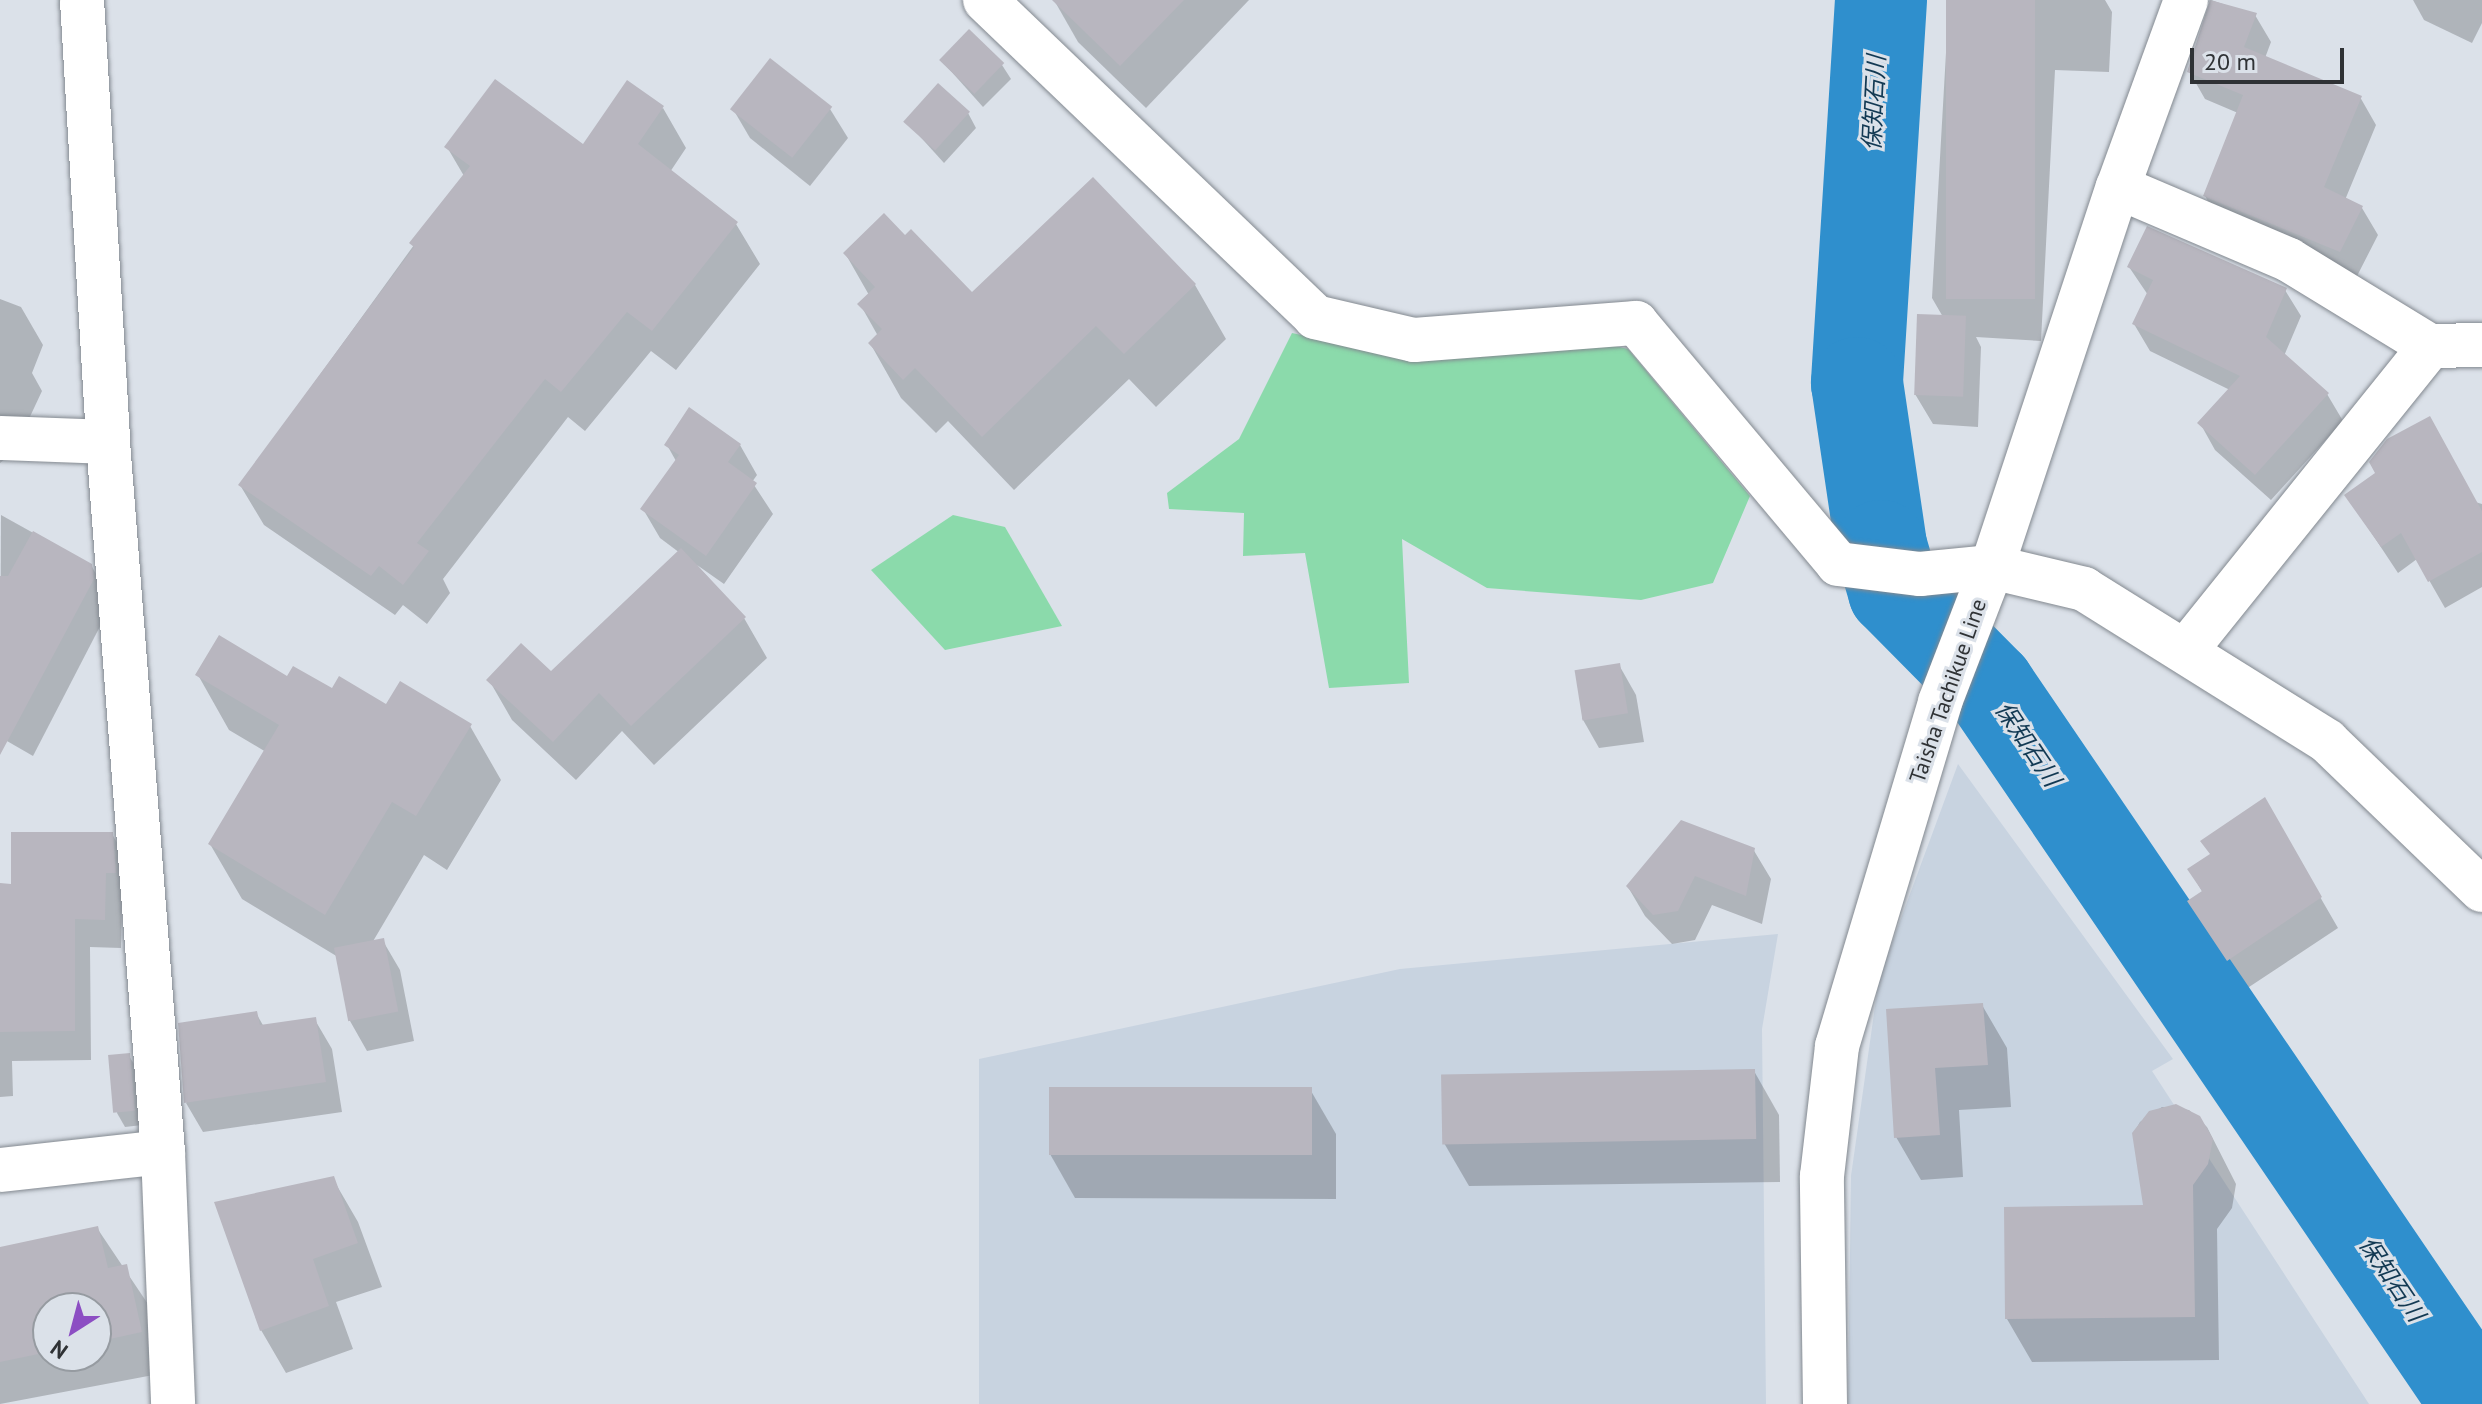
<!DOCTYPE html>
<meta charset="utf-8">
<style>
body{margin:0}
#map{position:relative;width:2482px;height:1404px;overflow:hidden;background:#dbe1e9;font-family:"PT Sans","Noto Sans JP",sans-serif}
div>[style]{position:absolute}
.built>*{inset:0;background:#c8d3e0}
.green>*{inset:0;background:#8bdaab}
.shadow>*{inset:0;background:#0003}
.river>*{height:92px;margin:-46px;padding:0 46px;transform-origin:46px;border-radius:46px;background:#2f8fcd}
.building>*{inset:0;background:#b8b6bf;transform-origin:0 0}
.roads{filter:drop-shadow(0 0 2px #838990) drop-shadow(0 0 2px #838990)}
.minor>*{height:44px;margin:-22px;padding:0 22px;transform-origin:22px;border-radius:22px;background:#fff}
.major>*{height:44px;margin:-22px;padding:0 22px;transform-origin:22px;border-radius:22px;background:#fff}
span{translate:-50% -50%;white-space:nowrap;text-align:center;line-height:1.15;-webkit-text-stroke:6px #dbe1e9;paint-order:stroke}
.street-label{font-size:22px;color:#2f3235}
.water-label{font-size:24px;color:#123953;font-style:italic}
.north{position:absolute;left:32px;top:1292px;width:80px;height:80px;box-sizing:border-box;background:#dbe1e9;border:2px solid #969ba1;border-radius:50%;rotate:216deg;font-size:22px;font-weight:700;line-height:32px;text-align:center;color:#2f3235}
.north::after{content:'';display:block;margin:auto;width:28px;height:36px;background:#8c4ec3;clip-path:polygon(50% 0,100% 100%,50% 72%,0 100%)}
.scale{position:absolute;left:2190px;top:48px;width:154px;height:36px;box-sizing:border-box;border:4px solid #2f3235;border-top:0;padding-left:10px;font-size:24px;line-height:28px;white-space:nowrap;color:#2f3235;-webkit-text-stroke:6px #dbe1e9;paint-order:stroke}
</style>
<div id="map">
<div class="built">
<i style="clip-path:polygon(1958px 764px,2173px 1059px,2152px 1071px,2369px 1404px,1848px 1404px,1851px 1176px,1879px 978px)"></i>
<i style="clip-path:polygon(1778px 934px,1762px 1029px,1766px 1404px,979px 1404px,979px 1059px,1400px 969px)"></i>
</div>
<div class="green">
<i style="clip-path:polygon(1292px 333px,1421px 361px,1594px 341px,1628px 349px,1750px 496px,1713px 583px,1641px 600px,1487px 588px,1402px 539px,1409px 683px,1329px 688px,1305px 553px,1243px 556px,1244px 513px,1169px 509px,1167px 493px,1239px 439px)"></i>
<i style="clip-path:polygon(953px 515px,1005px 527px,1062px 626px,945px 650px,871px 570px)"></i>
</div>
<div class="shadow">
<i style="clip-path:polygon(1054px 0,1249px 0,1146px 108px,1078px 42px)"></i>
<i style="clip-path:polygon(1949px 0,2105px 0,2112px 12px,2109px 72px,2055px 70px,2041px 341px,1976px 337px,1981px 347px,1978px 427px,1933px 424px,1915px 394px,1943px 317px,1932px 298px)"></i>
<i style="clip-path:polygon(2211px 0,2255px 15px,2271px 42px,2265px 58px,2360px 97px,2376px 125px,2345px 200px,2362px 208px,2378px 235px,2356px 278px,2221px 224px,2205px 196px,2238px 113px,2205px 99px,2189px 71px)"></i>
<i style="clip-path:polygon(2413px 0,2482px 0,2482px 23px,2472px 43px,2424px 20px)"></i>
<i style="clip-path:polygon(941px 60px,1002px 65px,1011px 79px,983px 107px)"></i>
<i style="clip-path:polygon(663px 108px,686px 148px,670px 172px,736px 224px,760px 264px,676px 370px,651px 351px,585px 431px,568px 417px,443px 579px,450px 593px,427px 624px,403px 605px,395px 615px,264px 525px,240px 485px,464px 176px,447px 147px,583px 147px)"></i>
<i style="clip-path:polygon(733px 109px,830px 109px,848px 138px,810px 186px,750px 138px)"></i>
<i style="clip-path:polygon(968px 113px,976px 128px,944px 163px,906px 121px)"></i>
<i style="clip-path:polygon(905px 238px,972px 295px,1195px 285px,1226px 339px,1156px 407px,1129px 379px,1014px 490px,948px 421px,936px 433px,901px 398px,870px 343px,878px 336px,860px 304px,869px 295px,845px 253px)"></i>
<i style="clip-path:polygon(2129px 267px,2285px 290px,2301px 316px,2284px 356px,2327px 394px,2343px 421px,2271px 500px,2215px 450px,2200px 423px,2230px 390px,2150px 351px,2134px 324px,2148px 295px)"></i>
<i style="clip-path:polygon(0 299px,21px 307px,43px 345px,32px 373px,42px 391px,13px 453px,0 463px)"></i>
<i style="clip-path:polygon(667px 445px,740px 445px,757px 475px,752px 482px,773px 514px,724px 584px,697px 565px,744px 618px,767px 658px,654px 765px,622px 731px,576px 780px,512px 720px,489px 680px,551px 674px,680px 553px,660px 538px,643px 509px,676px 461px)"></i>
<i style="clip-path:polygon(2378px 474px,2482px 504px,2482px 587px,2445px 608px,2417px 559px,2398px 573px,2347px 496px)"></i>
<i style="clip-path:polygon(1px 515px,91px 565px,108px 595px,109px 609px,33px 756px,0 737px)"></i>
<i style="clip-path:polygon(1619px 665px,1636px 695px,1644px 742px,1599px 748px,1582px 718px)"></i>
<i style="clip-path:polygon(198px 675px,287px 679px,470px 726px,501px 780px,447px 870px,424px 855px,372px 943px,383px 941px,400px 970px,414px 1041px,367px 1051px,350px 1021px,338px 957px,242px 899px,210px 844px,266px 752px,229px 730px)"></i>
<i style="clip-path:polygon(2264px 800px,2338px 928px,2246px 989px,2190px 901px,2203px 893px,2189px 869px,2211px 855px)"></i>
<i style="clip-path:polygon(112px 834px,129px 863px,131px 901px,122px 902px,121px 948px,90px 947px,91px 1060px,12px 1061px,13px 1096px,0 1097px,0 885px,13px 887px)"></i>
<i style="clip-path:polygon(1753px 849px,1771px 879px,1762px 924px,1712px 905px,1695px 940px,1672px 944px,1645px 916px,1628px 887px)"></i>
<i style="clip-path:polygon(1982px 1005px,2007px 1048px,2011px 1107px,1959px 1110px,1963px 1177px,1921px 1180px,1896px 1137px,1888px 1011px)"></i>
<i style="clip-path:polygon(256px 1013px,264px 1027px,315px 1020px,332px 1049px,342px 1112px,203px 1132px,186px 1103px)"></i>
<i style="clip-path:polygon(129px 1056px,138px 1070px,142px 1125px,125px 1127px,117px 1113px)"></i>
<i style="clip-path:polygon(1754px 1071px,1779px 1115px,1780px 1182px,1469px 1186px,1444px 1143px)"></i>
<i style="clip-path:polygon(1311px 1091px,1336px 1134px,1336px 1199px,1075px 1198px,1050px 1154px)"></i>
<i style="clip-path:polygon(2162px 1107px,2189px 1110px,2207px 1127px,2236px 1184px,2232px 1208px,2217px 1229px,2219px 1360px,2032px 1362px,2007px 1319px,2146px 1207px,2134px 1133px,2140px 1122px)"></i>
<i style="clip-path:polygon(333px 1179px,358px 1222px,382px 1287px,336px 1302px,353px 1349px,286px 1373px,261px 1330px)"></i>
<i style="clip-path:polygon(evenodd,97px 1228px,150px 1307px,164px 1373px,0 1404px,0 1249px,97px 1228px,48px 1308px,96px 1308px,96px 1356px,48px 1356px,48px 1308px)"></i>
</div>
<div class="river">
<i style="left:1881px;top:0;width:384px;rotate:93.6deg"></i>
<i style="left:1857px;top:383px;width:165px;rotate:81.6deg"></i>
<i style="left:1881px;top:546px;width:47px;rotate:73.9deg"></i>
<i style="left:1894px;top:591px;width:135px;rotate:45.3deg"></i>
<i style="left:1989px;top:687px;width:867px;rotate:55.76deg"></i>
</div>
<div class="building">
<i style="clip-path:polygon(1052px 0,1184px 0,1120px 66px)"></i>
<i style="left:1946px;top:0;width:89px;height:299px"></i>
<i style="clip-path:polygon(2210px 0,2257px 13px,2244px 47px,2362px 96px,2324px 187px,2363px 206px,2340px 252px,2203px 196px,2243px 95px,2187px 72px)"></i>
<i style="left:969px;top:29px;width:49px;height:43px;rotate:44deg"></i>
<i style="left:770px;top:58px;width:79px;height:65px;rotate:38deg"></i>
<i style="clip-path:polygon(495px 79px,583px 144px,627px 80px,664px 106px,638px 144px,738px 222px,652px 331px,627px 312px,561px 392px,545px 379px,417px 543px,429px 551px,403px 585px,379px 566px,371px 576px,238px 485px,414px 247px,409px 243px,470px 166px,444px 147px)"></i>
<i style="left:938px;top:83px;width:43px;height:52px;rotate:42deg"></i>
<i style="clip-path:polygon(1093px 177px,1196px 284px,1124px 354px,1096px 326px,982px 437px,915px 368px,903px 380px,868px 343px,882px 329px,857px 304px,875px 287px,843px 253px,884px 213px,905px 235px,911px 229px,972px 292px)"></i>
<i style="clip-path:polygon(2147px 226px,2287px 288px,2266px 337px,2329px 393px,2255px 475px,2197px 423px,2240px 376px,2132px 324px,2153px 280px,2127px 267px)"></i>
<i style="left:1917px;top:314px;width:49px;height:81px;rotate:2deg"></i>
<i style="clip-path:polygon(689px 407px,741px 444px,728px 462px,757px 483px,706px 556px,640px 509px,679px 455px,664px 445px)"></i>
<i style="clip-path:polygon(2430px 416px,2482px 511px,2482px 552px,2428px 582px,2401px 533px,2381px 547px,2344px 495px,2375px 473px,2369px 462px,2387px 439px)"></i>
<i style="clip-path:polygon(33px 531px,92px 564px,94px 579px,0 755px,0 576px,8px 576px)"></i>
<i style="clip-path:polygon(681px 548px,746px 617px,631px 726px,599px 693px,553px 742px,486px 680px,521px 643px,551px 671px)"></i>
<i style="clip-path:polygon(219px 635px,287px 676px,293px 666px,332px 688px,339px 676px,386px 704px,400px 681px,472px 724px,416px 816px,392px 802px,325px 915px,208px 844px,279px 725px,195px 675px)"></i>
<i style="left:1620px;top:663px;width:51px;height:46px;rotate:81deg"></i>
<i style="clip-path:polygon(2265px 797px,2322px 897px,2227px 961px,2187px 901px,2202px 891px,2187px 869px,2210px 854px,2200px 841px)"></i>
<i style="clip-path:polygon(1681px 820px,1755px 848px,1746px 896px,1695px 876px,1678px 911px,1653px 915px,1626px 886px)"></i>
<i style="clip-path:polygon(11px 832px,113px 832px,116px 873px,106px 873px,105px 920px,75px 919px,75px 1031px,0 1032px,0 883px,11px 884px)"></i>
<i style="left:384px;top:938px;width:75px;height:51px;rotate:79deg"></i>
<i style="clip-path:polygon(1983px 1003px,1988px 1065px,1935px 1068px,1940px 1135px,1894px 1138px,1886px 1009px)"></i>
<i style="clip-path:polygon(257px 1011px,260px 1025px,316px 1017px,326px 1082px,184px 1103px,178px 1023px)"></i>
<i style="left:130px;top:1053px;width:58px;height:22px;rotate:85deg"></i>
<i style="left:1755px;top:1069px;width:70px;height:314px;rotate:89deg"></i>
<i style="left:1049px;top:1087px;width:263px;height:68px"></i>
<i style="clip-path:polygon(2176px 1104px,2200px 1116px,2213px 1139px,2208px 1164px,2193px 1185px,2195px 1317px,2005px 1319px,2004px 1207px,2143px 1205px,2132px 1133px,2149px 1111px)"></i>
<i style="clip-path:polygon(334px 1176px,358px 1243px,313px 1259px,329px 1306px,260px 1331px,214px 1202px)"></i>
<i style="clip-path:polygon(98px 1226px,108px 1268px,127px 1264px,142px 1332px,96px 1342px,96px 1308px,48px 1308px,48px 1352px,0 1362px,0 1247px)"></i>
</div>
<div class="roads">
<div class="minor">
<i style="left:82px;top:0;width:443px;rotate:86.6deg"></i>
<i style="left:108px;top:442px;width:712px;rotate:85.57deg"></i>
<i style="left:163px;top:1152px;width:252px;rotate:87.7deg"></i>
<i style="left:985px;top:0;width:458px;rotate:43.8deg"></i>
<i style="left:1315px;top:317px;width:102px;rotate:13.1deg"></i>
<i style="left:1414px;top:340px;width:223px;rotate:-4.4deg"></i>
<i style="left:1636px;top:323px;width:314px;rotate:50deg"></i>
<i style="left:1838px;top:564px;width:83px;rotate:7deg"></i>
<i style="left:1920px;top:574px;width:72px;rotate:-5.6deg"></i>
<i style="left:1992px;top:567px;width:95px;rotate:13.4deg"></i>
<i style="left:2084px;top:589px;width:287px;rotate:32deg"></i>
<i style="left:2327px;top:741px;width:215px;rotate:43.9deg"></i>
<i style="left:2118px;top:187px;width:186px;rotate:23.1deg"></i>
<i style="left:2289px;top:260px;width:165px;rotate:31.4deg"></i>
<i style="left:0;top:438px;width:108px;rotate:2.1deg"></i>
<i style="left:2186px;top:650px;width:390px;rotate:-51.2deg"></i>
<i style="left:2430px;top:346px;width:52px;rotate:-1.1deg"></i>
<i style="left:0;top:1170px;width:164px;rotate:-6.3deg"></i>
</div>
<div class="major">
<i style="left:1825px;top:1404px;width:228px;rotate:-90.8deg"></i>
<i style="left:1822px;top:1176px;width:131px;rotate:-83.4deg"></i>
<i style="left:1837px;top:1046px;width:359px;rotate:-73.3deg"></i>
<i style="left:1940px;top:702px;width:145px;rotate:-68.9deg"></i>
<i style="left:1992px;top:567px;width:400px;rotate:-71.7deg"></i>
<i style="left:2118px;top:187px;width:199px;rotate:-70deg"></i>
</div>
</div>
<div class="street-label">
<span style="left:1948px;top:691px;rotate:-71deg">Taisha Tachikue Line</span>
</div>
<div class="water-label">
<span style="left:1874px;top:103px;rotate:-87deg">保知石川</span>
<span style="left:2028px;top:744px;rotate:56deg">保知石川</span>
<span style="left:2392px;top:1279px;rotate:56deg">保知石川</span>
</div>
<div class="north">N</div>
<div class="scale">20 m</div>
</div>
